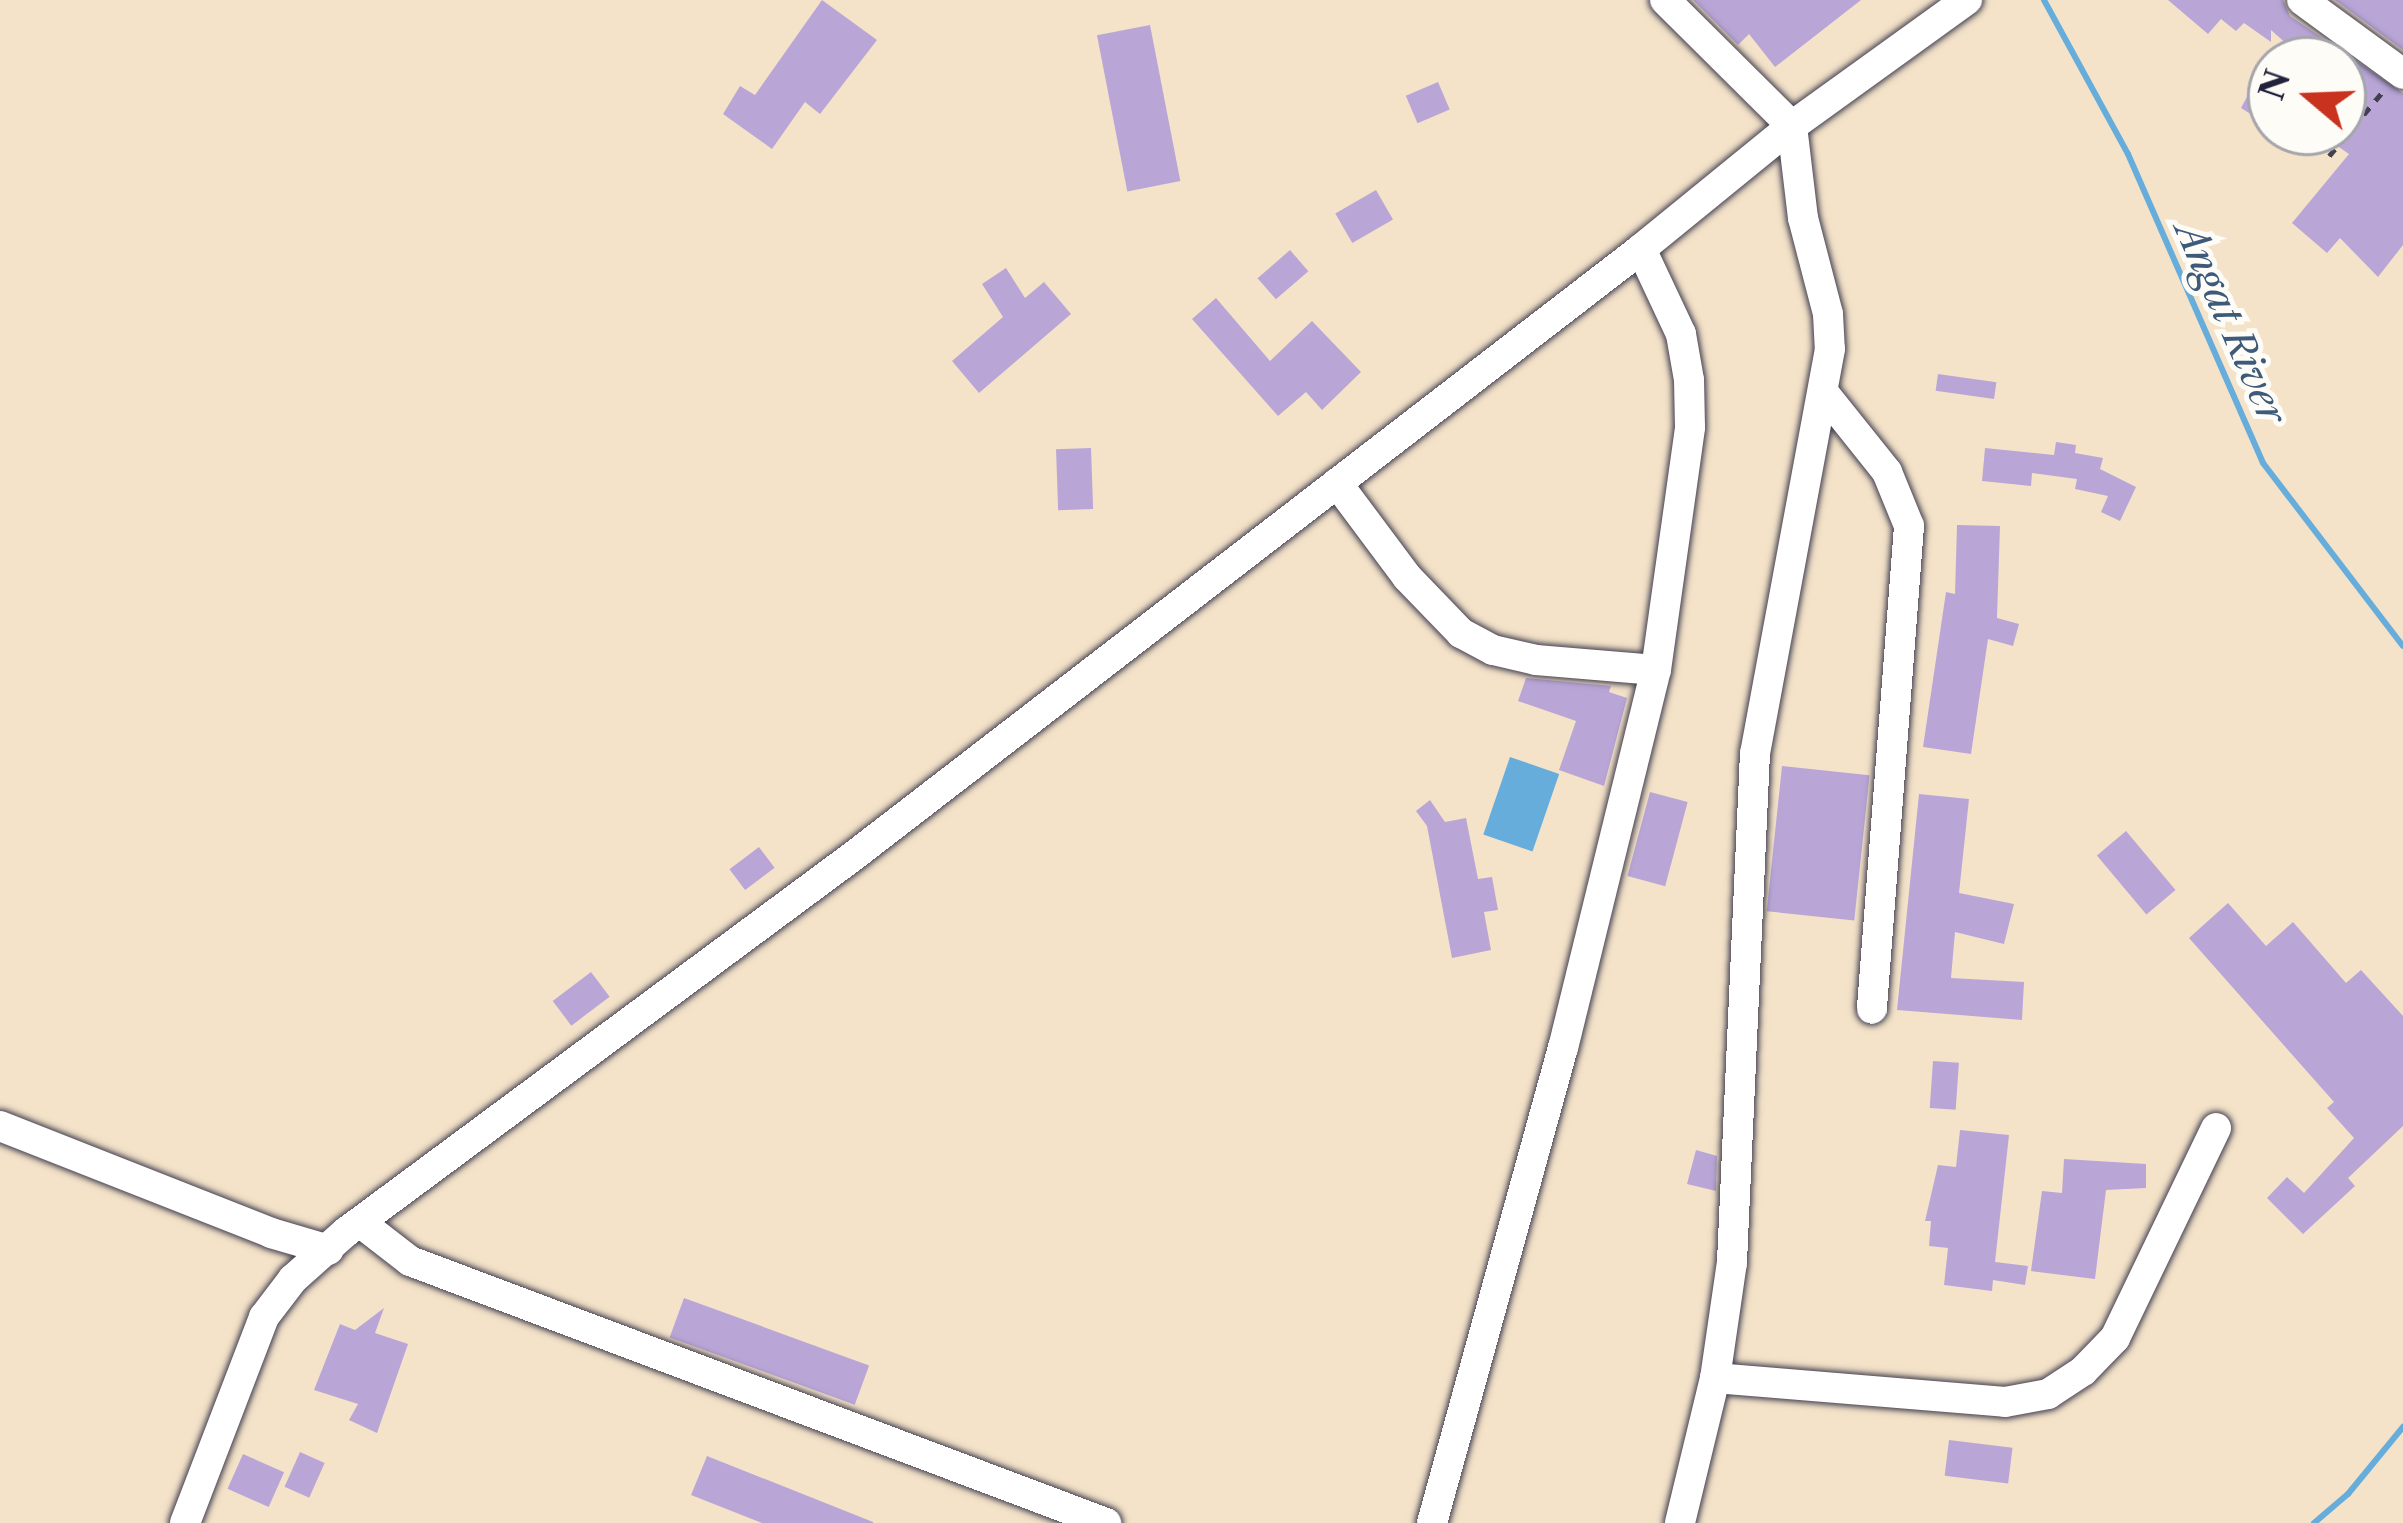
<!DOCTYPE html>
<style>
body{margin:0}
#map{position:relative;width:2403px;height:1523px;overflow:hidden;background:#f4e3c9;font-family:"Libre Caslon Text",serif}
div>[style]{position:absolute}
.water>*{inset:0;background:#66addc;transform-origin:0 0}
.stream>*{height:6px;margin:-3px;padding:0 3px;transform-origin:3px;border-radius:3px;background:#66addc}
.building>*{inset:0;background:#b9a6d7;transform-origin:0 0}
.path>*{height:4.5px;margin-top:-2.25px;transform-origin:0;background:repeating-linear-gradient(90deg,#423f50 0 9px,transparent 0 18px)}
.roads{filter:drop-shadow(0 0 3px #423f50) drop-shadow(0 0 3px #423f50)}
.minor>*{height:30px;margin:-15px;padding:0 15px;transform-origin:15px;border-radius:15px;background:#fff}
span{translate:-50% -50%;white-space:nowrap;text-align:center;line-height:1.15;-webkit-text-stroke:10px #fdfcf7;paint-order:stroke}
.water-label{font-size:39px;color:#3d5a7b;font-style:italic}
.north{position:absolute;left:2247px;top:36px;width:120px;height:120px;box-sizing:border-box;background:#fdfcf7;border:3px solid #a5a5ac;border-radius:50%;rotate:289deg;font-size:33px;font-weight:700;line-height:48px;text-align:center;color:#22223b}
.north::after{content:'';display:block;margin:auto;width:42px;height:54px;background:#c8321e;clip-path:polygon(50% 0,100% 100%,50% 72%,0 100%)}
</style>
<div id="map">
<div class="water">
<i style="left:1510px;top:757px;width:52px;height:82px;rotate:19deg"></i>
</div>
<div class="stream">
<i style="left:2044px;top:0;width:175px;rotate:61.4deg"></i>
<i style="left:2128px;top:154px;width:337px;rotate:66.4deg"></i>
<i style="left:2263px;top:463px;width:230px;rotate:52.6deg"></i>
<i style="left:2314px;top:1523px;width:45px;rotate:-40.5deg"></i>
<i style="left:2348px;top:1494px;width:87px;rotate:-50.6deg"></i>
</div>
<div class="building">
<i style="clip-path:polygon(822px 0,877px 40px,820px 114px,805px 102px,772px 149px,723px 114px,740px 86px,755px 95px)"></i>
<i style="clip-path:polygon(1693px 0,1861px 0,1775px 67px,1749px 34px,1738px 45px)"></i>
<i style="clip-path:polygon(2168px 0,2283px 0,2290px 16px,2403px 93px,2403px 245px,2378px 277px,2340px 238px,2327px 253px,2292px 223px,2349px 154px,2317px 132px,2343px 132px,2343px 60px,2320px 60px,2307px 49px,2300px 56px,2271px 30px,2271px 42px,2244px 23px,2236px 31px,2221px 19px,2208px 34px)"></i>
<i style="clip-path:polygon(2335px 0,2403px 0,2403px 50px)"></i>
<i style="left:1150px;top:25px;width:159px;height:54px;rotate:79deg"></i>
<i style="clip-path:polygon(2271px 52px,2271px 106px,2262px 121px,2241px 108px)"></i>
<i style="left:1438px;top:82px;width:30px;height:35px;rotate:67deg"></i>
<i style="left:1376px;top:190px;width:34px;height:47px;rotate:60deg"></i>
<i style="left:1290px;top:250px;width:28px;height:43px;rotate:49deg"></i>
<i style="clip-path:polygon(1006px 268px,1025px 298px,1044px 282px,1071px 314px,979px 393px,952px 361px,1003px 317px,982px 284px)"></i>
<i style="clip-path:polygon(1216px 298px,1270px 361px,1312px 321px,1361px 372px,1322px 410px,1306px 392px,1278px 416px,1192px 319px)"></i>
<i style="left:1938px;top:374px;width:59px;height:17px;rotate:8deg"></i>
<i style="clip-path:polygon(2056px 442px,2076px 445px,2075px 453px,2103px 458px,2100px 469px,2136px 487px,2120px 521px,2101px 512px,2108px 496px,2075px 489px,2077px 479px,2032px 473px,2031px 486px,1982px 481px,1985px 448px,2054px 455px)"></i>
<i style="left:1091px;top:448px;width:61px;height:35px;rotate:88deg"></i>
<i style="clip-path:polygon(1957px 525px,2000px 526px,1997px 618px,2019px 624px,2013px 646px,1988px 639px,1971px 754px,1923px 747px,1946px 592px,1955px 594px)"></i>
<i style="clip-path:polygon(1526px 678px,1611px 686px,1609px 692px,1627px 698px,1604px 786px,1559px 770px,1576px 721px,1518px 701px)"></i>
<i style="left:1782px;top:766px;width:88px;height:146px;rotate:6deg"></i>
<i style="left:1650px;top:792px;width:39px;height:87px;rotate:15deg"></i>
<i style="clip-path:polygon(1919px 794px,1969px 799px,1959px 893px,2014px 904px,2004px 944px,1955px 932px,1951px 978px,2024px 982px,2022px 1020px,1897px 1010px)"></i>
<i style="clip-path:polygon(1430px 800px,1445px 822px,1466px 818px,1478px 879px,1492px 877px,1498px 910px,1484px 912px,1491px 950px,1452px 958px,1427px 826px,1416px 811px)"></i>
<i style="left:2126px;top:831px;width:77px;height:38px;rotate:50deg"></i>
<i style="left:759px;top:847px;width:26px;height:37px;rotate:53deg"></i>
<i style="clip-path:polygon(2228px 903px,2266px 946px,2293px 922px,2346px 983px,2361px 970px,2403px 1016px,2403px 1126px,2348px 1178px,2355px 1186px,2303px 1234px,2267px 1198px,2287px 1177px,2304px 1193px,2354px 1138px,2327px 1108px,2334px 1102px,2189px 938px)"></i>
<i style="left:591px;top:972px;width:31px;height:48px;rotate:53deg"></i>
<i style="left:1933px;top:1061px;width:26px;height:47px;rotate:4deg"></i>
<i style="clip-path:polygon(1960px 1130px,2009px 1135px,1995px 1262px,2028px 1266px,2025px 1285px,1993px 1280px,1992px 1291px,1944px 1285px,1948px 1248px,1929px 1246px,1931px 1221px,1925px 1221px,1938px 1165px,1956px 1167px)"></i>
<i style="clip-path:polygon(1696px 1150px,1717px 1156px,1716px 1191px,1687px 1184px)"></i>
<i style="clip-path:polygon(2064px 1159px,2146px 1164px,2146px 1188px,2106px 1190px,2095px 1279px,2031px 1271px,2042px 1191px,2062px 1193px)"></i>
<i style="left:684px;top:1298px;width:197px;height:42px;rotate:20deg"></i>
<i style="clip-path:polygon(384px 1308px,375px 1333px,408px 1344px,377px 1433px,349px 1420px,358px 1404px,314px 1390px,340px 1324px,355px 1330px)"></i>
<i style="left:1949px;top:1440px;width:64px;height:36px;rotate:7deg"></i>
<i style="left:300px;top:1452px;width:27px;height:38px;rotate:24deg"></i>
<i style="left:243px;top:1454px;width:45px;height:38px;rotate:24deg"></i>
<i style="clip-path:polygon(707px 1456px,873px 1522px,873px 1523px,762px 1523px,691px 1495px)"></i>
</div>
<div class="path">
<i style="left:2329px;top:156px;width:86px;rotate:-50.2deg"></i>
</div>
<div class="roads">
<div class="minor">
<i style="left:1665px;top:0;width:179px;rotate:44.8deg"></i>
<i style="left:1792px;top:126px;width:93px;rotate:83.2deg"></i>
<i style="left:1803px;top:218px;width:99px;rotate:75.4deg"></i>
<i style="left:1828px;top:314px;width:35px;rotate:87deg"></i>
<i style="left:1830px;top:349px;width:411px;rotate:100.5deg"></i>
<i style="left:1755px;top:753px;width:510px;rotate:92.59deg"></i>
<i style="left:1732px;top:1262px;width:117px;rotate:98.3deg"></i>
<i style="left:1715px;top:1378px;width:149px;rotate:103.6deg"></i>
<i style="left:2302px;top:0;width:125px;rotate:36.2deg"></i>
<i style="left:1824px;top:393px;width:101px;rotate:51.4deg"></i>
<i style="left:1887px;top:472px;width:58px;rotate:67.8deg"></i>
<i style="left:1909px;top:526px;width:484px;rotate:94.4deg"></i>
<i style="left:1337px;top:483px;width:117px;rotate:53.3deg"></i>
<i style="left:1407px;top:577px;width:78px;rotate:46deg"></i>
<i style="left:1461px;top:633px;width:36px;rotate:28deg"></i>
<i style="left:1493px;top:650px;width:44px;rotate:13.1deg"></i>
<i style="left:1536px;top:660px;width:120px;rotate:4.8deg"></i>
<i style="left:0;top:1126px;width:291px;rotate:21.5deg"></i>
<i style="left:271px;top:1233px;width:60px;rotate:16.3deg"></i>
<i style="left:361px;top:1223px;width:62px;rotate:37.8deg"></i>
<i style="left:410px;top:1261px;width:744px;rotate:20.63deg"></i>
<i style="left:1715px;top:1378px;width:291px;rotate:4.7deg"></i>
<i style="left:2005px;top:1402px;width:44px;rotate:-10.5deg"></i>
<i style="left:2048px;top:1394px;width:42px;rotate:-33.3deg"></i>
<i style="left:2083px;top:1371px;width:46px;rotate:-45.9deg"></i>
<i style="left:2115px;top:1338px;width:233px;rotate:-64.3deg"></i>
<i style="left:185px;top:1523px;width:221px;rotate:-69deg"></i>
<i style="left:264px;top:1317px;width:48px;rotate:-52.7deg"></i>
<i style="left:293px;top:1279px;width:71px;rotate:-41.6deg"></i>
<i style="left:346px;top:1232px;width:635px;rotate:-36.54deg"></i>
<i style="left:856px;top:854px;width:991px;rotate:-37.62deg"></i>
<i style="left:1641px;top:249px;width:195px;rotate:-39.2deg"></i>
<i style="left:1792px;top:126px;width:216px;rotate:-35.8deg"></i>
<i style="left:1432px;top:1523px;width:493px;rotate:-74.6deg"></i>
<i style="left:1563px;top:1048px;width:389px;rotate:-76.2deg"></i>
<i style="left:1656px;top:670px;width:245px;rotate:-82deg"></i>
<i style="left:1690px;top:427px;width:47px;rotate:-91.2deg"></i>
<i style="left:1689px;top:380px;width:47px;rotate:-99.9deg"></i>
<i style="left:1681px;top:334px;width:94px;rotate:-115.2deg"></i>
</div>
</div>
<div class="water-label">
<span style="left:2231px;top:323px;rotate:66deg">Angat River</span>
</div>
<div class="north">N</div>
</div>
